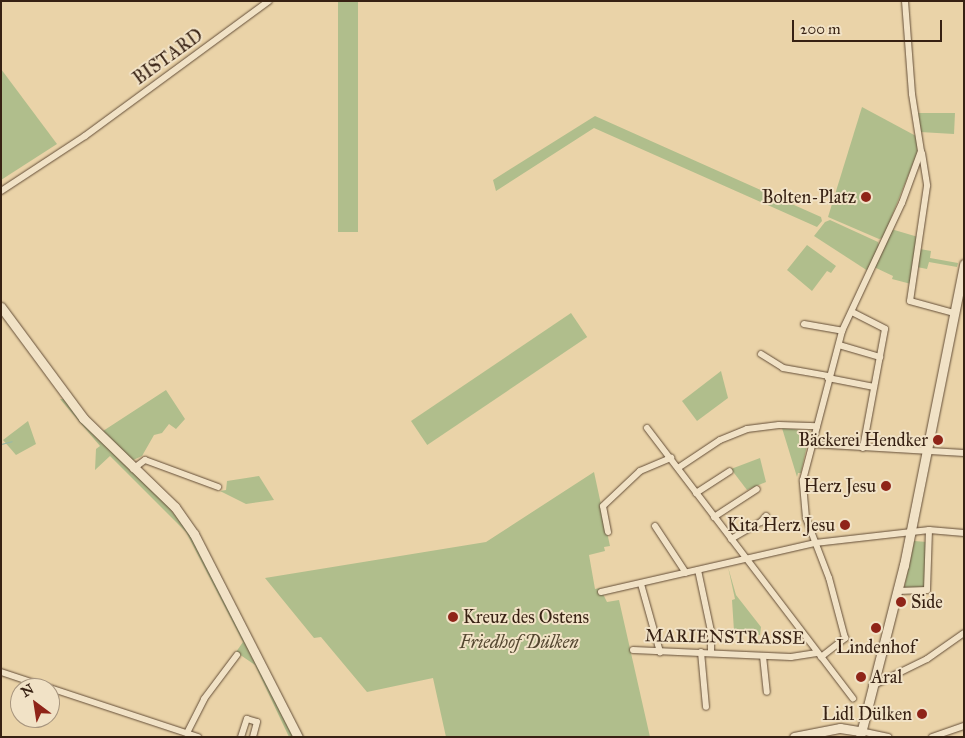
<!DOCTYPE html>
<meta charset="utf-8">
<style>
body{margin:0}
#map{position:relative;width:965px;height:738px;overflow:hidden;background:#ead3a8;font-family:"IM FELL Great Primer",serif}
div>[style]{position:absolute}
.green>*{inset:0;background:#b0be8c;transform-origin:0 0}
.stream>*{height:1px;margin:-0.5px;padding:0 0.5px;transform-origin:0.5px;border-radius:0.5px;background:#98b8a6}
.roads{filter:drop-shadow(0 0 1px #644e38) drop-shadow(0 0 1px #644e38)}
.street>*{height:6px;margin:-3px;padding:0 3px;transform-origin:3px;border-radius:3px;background:#f1e2c6}
.secondary>*{height:9px;margin:-4.5px;padding:0 4.5px;transform-origin:4.5px;border-radius:4.5px;background:#f1e2c6}
.dots>*{width:14px;height:14px;translate:-50% -50%;box-sizing:border-box;border:2px solid #f1e2c6;border-radius:50%}
span{translate:-50% -50%;white-space:nowrap;text-align:center;line-height:1.15;-webkit-text-stroke:4px #f1e2c6;paint-order:stroke}
.street-label{font-size:18px;color:#372113}
.poi-label{font-size:18px;color:#372113}
.right{translate:-100% -50%;text-align:right}
.left{translate:0 -50%;text-align:left}
.park-label{font-size:18px;color:#554831;font-style:italic}
.frame{position:absolute;inset:0;border:2px solid #372113;pointer-events:none}
.north{position:absolute;left:10px;top:678px;width:50px;height:50px;box-sizing:border-box;background:#f1e2c6;border:1px solid #a7957e;border-radius:50%;rotate:329deg;font-size:14px;font-weight:700;line-height:20px;text-align:center;color:#372113}
.north::after{content:'';display:block;margin:auto;width:18px;height:22px;background:#8f2418;clip-path:polygon(50% 0,100% 100%,50% 72%,0 100%)}
.scale{position:absolute;left:792px;top:20px;width:150px;height:22px;box-sizing:border-box;border:2px solid #372113;border-top:0;padding-left:6px;font-size:15px;line-height:18px;white-space:nowrap;color:#372113;-webkit-text-stroke:4px #f1e2c6;paint-order:stroke}
</style>
<div id="map">
<div class="green">
<i style="left:338px;top:1px;width:20px;height:231px"></i>
<i style="clip-path:polygon(1px 69px,57px 144px,1px 180px)"></i>
<i style="clip-path:polygon(862px 107px,916px 136px,918px 151px,883px 238px,879px 239px,828px 217px)"></i>
<i style="clip-path:polygon(917px 113px,955px 113px,954px 134px,920px 132px)"></i>
<i style="clip-path:polygon(595px 116px,821px 217px,822px 221px,817px 227px,594px 128px,496px 191px,493px 180px)"></i>
<i style="clip-path:polygon(830px 220px,878px 242px,879px 246px,868px 271px,814px 236px,825px 222px)"></i>
<i style="clip-path:polygon(891px 229px,918px 237px,911px 284px,892px 279px,893px 276px,874px 267px)"></i>
<i style="clip-path:polygon(807px 245px,836px 266px,831px 273px,827px 271px,812px 291px,787px 270px)"></i>
<i style="clip-path:polygon(920px 249px,931px 251px,930px 258px,958px 263px,957px 267px,929px 262px,927px 269px,917px 267px)"></i>
<i style="left:571px;top:313px;width:29px;height:193px;rotate:56deg"></i>
<i style="clip-path:polygon(721px 371px,728px 398px,697px 421px,682px 401px)"></i>
<i style="clip-path:polygon(166px 390px,185px 419px,176px 429px,169px 424px,162px 433px,154px 435px,142px 456px,129px 462px,103px 431px)"></i>
<i style="clip-path:polygon(60px 399px,65px 399px,94px 435px,166px 504px,193px 537px,295px 737px,289px 737px,255px 665px,236px 652px,243px 642px,186px 532px,110px 456px,95px 470px,96px 449px,100px 446px)"></i>
<i style="clip-path:polygon(28px 421px,36px 444px,16px 455px,3px 440px)"></i>
<i style="clip-path:polygon(782px 428px,810px 431px,801px 473px,798px 473px,797px 477px)"></i>
<i style="clip-path:polygon(760px 458px,766px 482px,747px 490px,731px 469px)"></i>
<i style="clip-path:polygon(594px 472px,610px 546px,604px 547px,605px 551px,589px 555px,595px 589px,600px 588px,607px 602px,619px 600px,650px 737px,446px 737px,433px 678px,367px 692px,321px 637px,314px 638px,265px 578px,486px 542px)"></i>
<i style="clip-path:polygon(259px 476px,274px 500px,246px 504px,220px 491px,226px 490px,227px 481px)"></i>
<i style="clip-path:polygon(914px 541px,927px 542px,925px 588px,904px 589px)"></i>
<i style="clip-path:polygon(728px 567px,736px 595px,761px 627px,760px 635px,714px 633px,734px 631px,732px 600px,735px 599px)"></i>
</div>
<div class="stream">
<i style="left:1px;top:444px;width:11px;rotate:-15deg"></i>
</div>
<div class="roads">
<div class="street">
<i style="left:922px;top:153px;width:33px;rotate:81deg"></i>
<i style="left:927px;top:186px;width:116px;rotate:98.4deg"></i>
<i style="left:910px;top:301px;width:46px;rotate:15.3deg"></i>
<i style="left:1px;top:191px;width:100px;rotate:-33.2deg"></i>
<i style="left:85px;top:136px;width:228px;rotate:-36.3deg"></i>
<i style="left:852px;top:312px;width:37px;rotate:27deg"></i>
<i style="left:885px;top:329px;width:121px;rotate:100.5deg"></i>
<i style="left:804px;top:324px;width:39px;rotate:10deg"></i>
<i style="left:839px;top:345px;width:43px;rotate:16.3deg"></i>
<i style="left:761px;top:354px;width:26px;rotate:32deg"></i>
<i style="left:783px;top:368px;width:47px;rotate:9.9deg"></i>
<i style="left:828px;top:378px;width:47px;rotate:11.1deg"></i>
<i style="left:647px;top:428px;width:340px;rotate:52.7deg"></i>
<i style="left:812px;top:444px;width:152px;rotate:3.4deg"></i>
<i style="left:678px;top:468px;width:50px;rotate:-33.7deg"></i>
<i style="left:720px;top:440px;width:29px;rotate:-22deg"></i>
<i style="left:747px;top:429px;width:32px;rotate:-7deg"></i>
<i style="left:779px;top:425px;width:38px;rotate:2deg"></i>
<i style="left:133px;top:469px;width:15px;rotate:-37deg"></i>
<i style="left:145px;top:460px;width:78px;rotate:20.3deg"></i>
<i style="left:696px;top:493px;width:40px;rotate:-32.9deg"></i>
<i style="left:714px;top:517px;width:51px;rotate:-33.1deg"></i>
<i style="left:655px;top:526px;width:56px;rotate:56.6deg"></i>
<i style="left:608px;top:532px;width:26px;rotate:-101deg"></i>
<i style="left:603px;top:506px;width:51px;rotate:-43.4deg"></i>
<i style="left:640px;top:471px;width:34px;rotate:-23deg"></i>
<i style="left:731px;top:539px;width:34px;rotate:-30deg"></i>
<i style="left:761px;top:522px;width:8px;rotate:-50deg"></i>
<i style="left:698px;top:570px;width:62px;rotate:78deg"></i>
<i style="left:711px;top:631px;width:22px;rotate:90deg"></i>
<i style="left:641px;top:584px;width:71px;rotate:74.4deg"></i>
<i style="left:897px;top:591px;width:30px;rotate:-2deg"></i>
<i style="left:927px;top:590px;width:60px;rotate:-88.1deg"></i>
<i style="left:601px;top:592px;width:220px;rotate:-12.9deg"></i>
<i style="left:815px;top:543px;width:115px;rotate:-6.5deg"></i>
<i style="left:929px;top:530px;width:35px;rotate:5deg"></i>
<i style="left:633px;top:650px;width:158px;rotate:2.5deg"></i>
<i style="left:791px;top:657px;width:26px;rotate:-9deg"></i>
<i style="left:701px;top:652px;width:55px;rotate:84.8deg"></i>
<i style="left:763px;top:656px;width:36px;rotate:84deg"></i>
<i style="left:821px;top:657px;width:31px;rotate:-38deg"></i>
<i style="left:845px;top:638px;width:62px;rotate:-104.9deg"></i>
<i style="left:829px;top:578px;width:64px;rotate:-111deg"></i>
<i style="left:806px;top:518px;width:38px;rotate:-95deg"></i>
<i style="left:803px;top:480px;width:154px;rotate:-75.3deg"></i>
<i style="left:842px;top:331px;width:141px;rotate:-64.9deg"></i>
<i style="left:902px;top:203px;width:55px;rotate:-69.9deg"></i>
<i style="left:921px;top:151px;width:58px;rotate:-99deg"></i>
<i style="left:912px;top:94px;width:93px;rotate:-94.3deg"></i>
<i style="left:1px;top:672px;width:51px;rotate:18.4deg"></i>
<i style="left:872px;top:686px;width:61px;rotate:-26.1deg"></i>
<i style="left:927px;top:659px;width:45px;rotate:-35.1deg"></i>
<i style="left:50px;top:688px;width:156px;rotate:18.3deg"></i>
<i style="left:860px;top:731px;width:29px;rotate:12deg"></i>
<i style="left:187px;top:733px;width:38px;rotate:-63deg"></i>
<i style="left:204px;top:699px;width:55px;rotate:-53.1deg"></i>
<i style="left:241px;top:737px;width:19px;rotate:-72deg"></i>
<i style="left:247px;top:719px;width:10px;rotate:17deg"></i>
<i style="left:257px;top:722px;width:16px;rotate:105deg"></i>
<i style="left:932px;top:737px;width:34px;rotate:-19deg"></i>
</div>
<div class="secondary">
<i style="left:1px;top:307px;width:138px;rotate:53.5deg"></i>
<i style="left:83px;top:418px;width:128px;rotate:44.1deg"></i>
<i style="left:175px;top:507px;width:33px;rotate:55deg"></i>
<i style="left:194px;top:534px;width:228px;rotate:62.9deg"></i>
<i style="left:794px;top:737px;width:47px;rotate:-11.1deg"></i>
<i style="left:840px;top:728px;width:20px;rotate:9deg"></i>
<i style="left:860px;top:737px;width:178px;rotate:-75.7deg"></i>
<i style="left:904px;top:565px;width:307px;rotate:-78.7deg"></i>
</div>
</div>
<div class="dots">
<i style="left:866px;top:197px;background:#8f2418"></i>
<i style="left:938px;top:440px;background:#8f2418"></i>
<i style="left:886px;top:486px;background:#8f2418"></i>
<i style="left:845px;top:525px;background:#8f2418"></i>
<i style="left:901px;top:602px;background:#8f2418"></i>
<i style="left:453px;top:617px;background:#8f2418"></i>
<i style="left:876px;top:628px;background:#8f2418"></i>
<i style="left:861px;top:677px;background:#8f2418"></i>
<i style="left:922px;top:714px;background:#8f2418"></i>
</div>
<div class="street-label">
<span style="left:168px;top:57px;rotate:-36deg">BISTARD</span>
<span style="left:725px;top:637px;rotate:1deg">MARIENSTRASSE</span>
</div>
<div class="poi-label">
<span class="right" style="left:856px;top:197px">Bolten-Platz</span>
<span class="right" style="left:928px;top:440px">Bäckerei Hendker</span>
<span class="right" style="left:876px;top:486px">Herz Jesu</span>
<span class="right" style="left:835px;top:525px">Kita Herz Jesu</span>
<span class="left" style="left:911px;top:602px">Side</span>
<span class="left" style="left:463px;top:617px">Kreuz des Ostens</span>
<span style="left:876px;top:647px">Lindenhof</span>
<span class="left" style="left:871px;top:677px">Aral</span>
<span class="right" style="left:912px;top:714px">Lidl Dülken</span>
</div>
<div class="park-label">
<span style="left:519px;top:642px">Friedhof Dülken</span>
</div>
<div class="frame"></div>
<div class="north">N</div>
<div class="scale">200 m</div>
</div>
